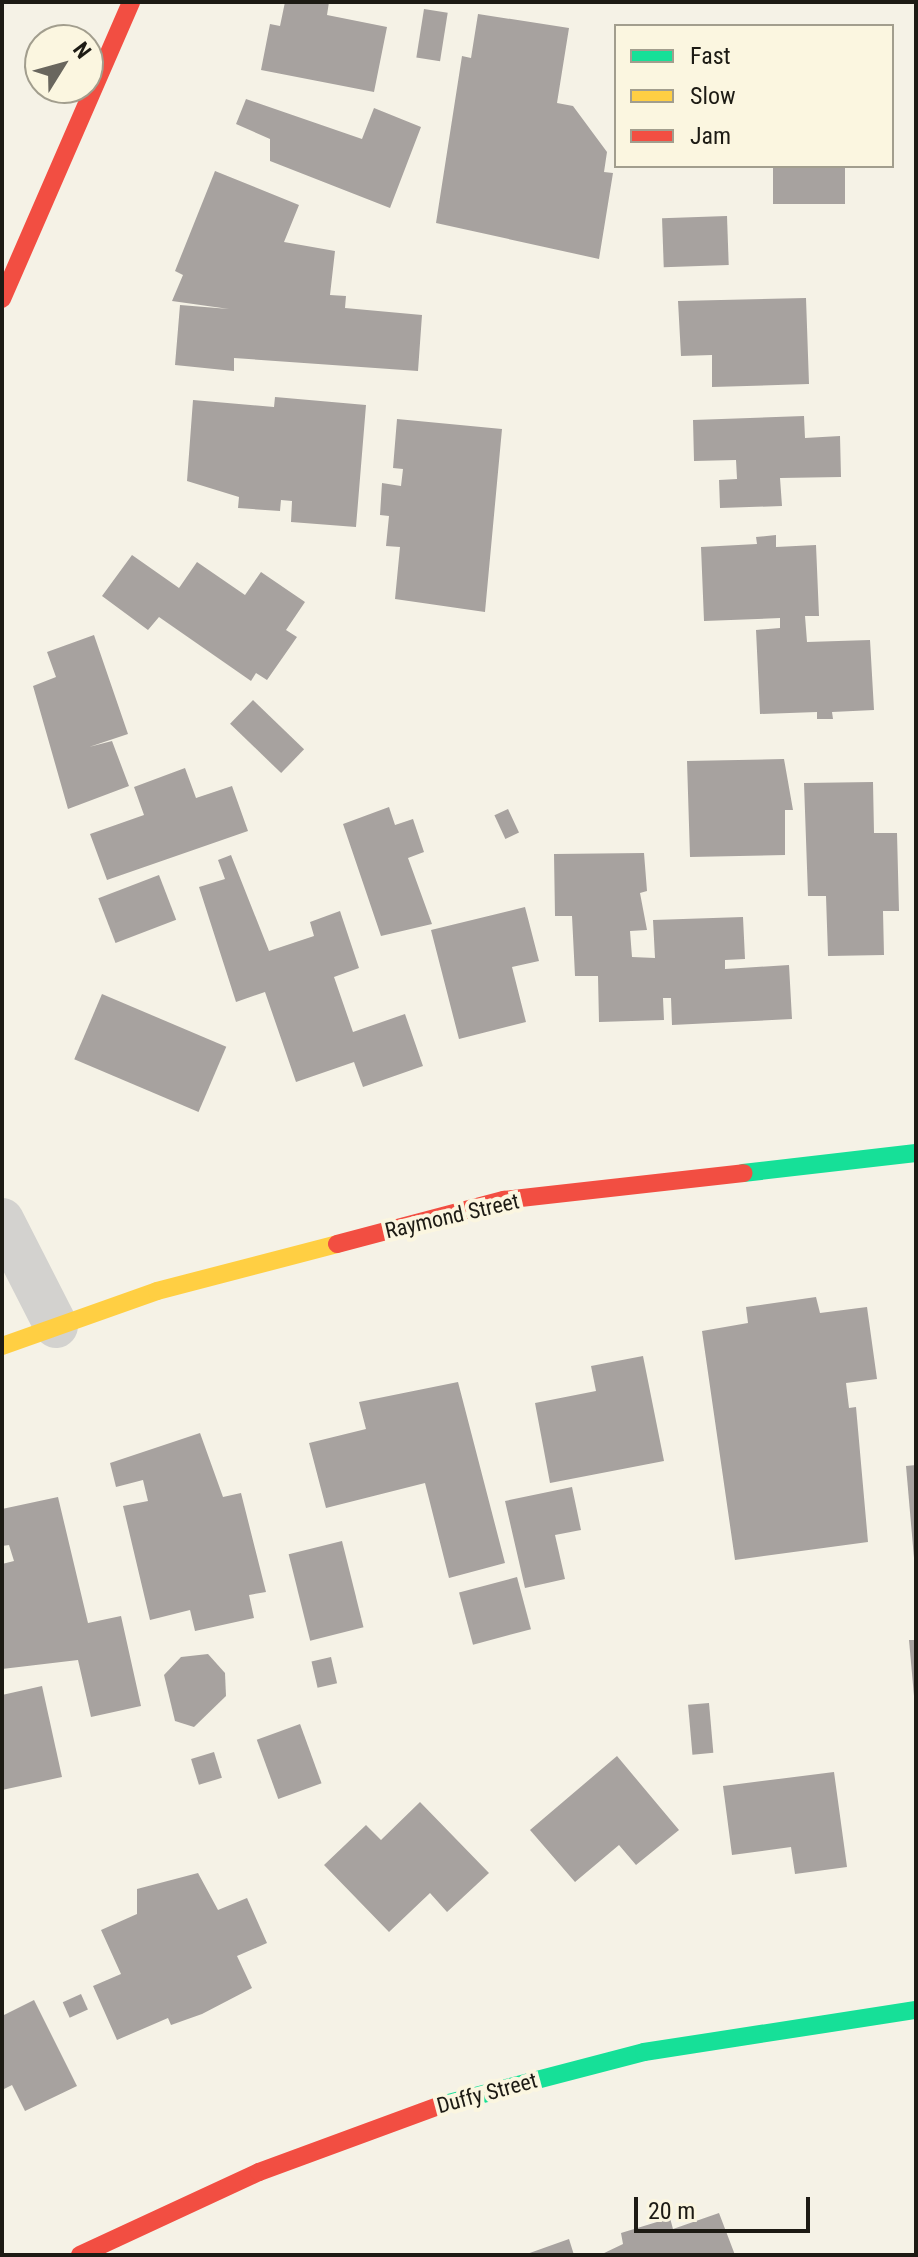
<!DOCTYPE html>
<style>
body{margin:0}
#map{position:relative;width:918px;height:2257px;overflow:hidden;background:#f5f2e6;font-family:"Roboto Condensed",sans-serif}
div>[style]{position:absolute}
.building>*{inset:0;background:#a7a29f;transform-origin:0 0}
.street>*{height:44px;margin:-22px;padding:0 22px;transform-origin:22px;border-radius:22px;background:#d3d2cf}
.fast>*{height:18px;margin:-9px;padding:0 9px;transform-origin:9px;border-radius:9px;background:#16e098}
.slow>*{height:18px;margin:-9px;padding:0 9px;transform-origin:9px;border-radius:9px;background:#ffcf43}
.jam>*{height:18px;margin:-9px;padding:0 9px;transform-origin:9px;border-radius:9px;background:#f24e42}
span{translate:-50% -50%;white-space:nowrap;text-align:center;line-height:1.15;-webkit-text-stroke:8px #fbf6e0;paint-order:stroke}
.street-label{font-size:22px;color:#1d1b14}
.frame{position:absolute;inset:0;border:4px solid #1d1b14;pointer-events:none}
.legend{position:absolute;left:614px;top:24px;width:280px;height:144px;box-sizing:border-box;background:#fbf6e0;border:2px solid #a29e8e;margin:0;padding:10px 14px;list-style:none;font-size:24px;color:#1d1b14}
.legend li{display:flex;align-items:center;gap:16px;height:40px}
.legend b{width:40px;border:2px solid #a29e8e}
.north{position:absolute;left:24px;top:24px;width:80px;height:80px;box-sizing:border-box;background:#fbf6e0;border:2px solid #a29e8e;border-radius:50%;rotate:53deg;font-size:22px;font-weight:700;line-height:32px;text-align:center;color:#1d1b14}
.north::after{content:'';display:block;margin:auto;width:28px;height:36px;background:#69665e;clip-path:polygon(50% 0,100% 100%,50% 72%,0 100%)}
.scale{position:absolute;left:634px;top:2197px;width:176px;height:36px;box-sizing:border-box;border:4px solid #1d1b14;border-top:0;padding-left:10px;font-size:24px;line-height:28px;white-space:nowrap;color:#1d1b14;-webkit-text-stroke:6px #fbf6e0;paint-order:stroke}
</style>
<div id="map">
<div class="building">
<i style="clip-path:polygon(285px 2px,329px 2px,327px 15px,387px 27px,374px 92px,261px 70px,270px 24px,280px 26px)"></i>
<i style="left:424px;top:9px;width:24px;height:49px;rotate:9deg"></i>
<i style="clip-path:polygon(478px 14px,569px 28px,557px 103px,573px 106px,607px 152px,604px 172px,613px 173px,599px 259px,436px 223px,462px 56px,471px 58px)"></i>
<i style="clip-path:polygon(246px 99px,362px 139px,374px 108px,421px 127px,390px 208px,270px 161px,270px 139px,236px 124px)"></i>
<i style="left:773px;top:166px;width:72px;height:38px"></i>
<i style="clip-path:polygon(215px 171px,299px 205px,284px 242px,335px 251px,330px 295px,346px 296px,345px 308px,422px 315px,418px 371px,234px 358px,234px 371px,175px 365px,180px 305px,229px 309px,172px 301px,183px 275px,175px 271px)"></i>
<i style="left:727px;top:216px;width:49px;height:65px;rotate:88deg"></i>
<i style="clip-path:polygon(806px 298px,809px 384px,712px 387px,712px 355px,681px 356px,678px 301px)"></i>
<i style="clip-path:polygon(275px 397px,366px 405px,356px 527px,291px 522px,292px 501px,281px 500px,280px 511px,238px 508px,239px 497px,187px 481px,193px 400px,274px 407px)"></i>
<i style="clip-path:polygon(804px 416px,805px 438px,840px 436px,841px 477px,780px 478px,782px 506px,720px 508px,719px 480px,737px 479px,736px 460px,694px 461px,693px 420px)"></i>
<i style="clip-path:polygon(397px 419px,502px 429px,485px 612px,395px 599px,400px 547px,386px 546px,389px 516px,380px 515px,382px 483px,401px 486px,403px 469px,393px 468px)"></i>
<i style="clip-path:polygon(776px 535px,776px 547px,816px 545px,819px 616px,805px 616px,807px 642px,870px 640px,874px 710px,832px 712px,833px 719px,817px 719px,817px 712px,760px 714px,756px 630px,780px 628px,780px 618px,704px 621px,701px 547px,757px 544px,756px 537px)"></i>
<i style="clip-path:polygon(132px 555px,179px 588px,197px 562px,245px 595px,261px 572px,305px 602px,286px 630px,297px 637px,267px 680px,256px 673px,251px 681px,159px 617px,148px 630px,102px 596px)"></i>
<i style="clip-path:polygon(94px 635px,128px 734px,89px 747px,112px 741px,129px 786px,68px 809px,33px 686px,56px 677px,47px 652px)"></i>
<i style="left:253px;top:700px;width:71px;height:33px;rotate:44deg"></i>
<i style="clip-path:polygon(784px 759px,793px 810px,785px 810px,785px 855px,690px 857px,687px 761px)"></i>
<i style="clip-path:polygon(185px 768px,196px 798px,232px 786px,248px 831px,107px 880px,90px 834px,144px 815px,134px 787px)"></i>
<i style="clip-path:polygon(873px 782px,874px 833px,897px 833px,899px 911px,883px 911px,884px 955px,828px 956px,826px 896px,808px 896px,804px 783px)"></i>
<i style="clip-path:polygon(389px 807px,395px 825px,413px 819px,424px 852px,408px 858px,432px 924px,381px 936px,343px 824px)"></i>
<i style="left:508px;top:809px;width:26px;height:15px;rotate:65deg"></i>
<i style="clip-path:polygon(644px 853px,647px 891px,640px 893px,647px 930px,630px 931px,632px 957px,655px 958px,653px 920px,743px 917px,745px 959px,725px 960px,725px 969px,789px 965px,792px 1019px,672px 1025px,671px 998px,663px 998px,664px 1020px,599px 1022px,598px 976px,575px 976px,572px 916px,555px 916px,554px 854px)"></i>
<i style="clip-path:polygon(231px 855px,269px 951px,314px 936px,310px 922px,340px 911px,359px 968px,334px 977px,353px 1032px,405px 1014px,423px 1066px,363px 1087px,354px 1062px,296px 1082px,265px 992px,236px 1002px,199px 887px,225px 879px,218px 860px)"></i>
<i style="left:159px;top:875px;width:48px;height:65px;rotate:69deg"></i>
<i style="clip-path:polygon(525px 907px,539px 961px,512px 967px,526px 1022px,459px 1039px,431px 930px)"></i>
<i style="left:102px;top:994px;width:135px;height:71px;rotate:23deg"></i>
<i style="clip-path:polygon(816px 1297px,820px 1313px,867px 1307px,877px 1379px,846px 1383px,849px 1408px,856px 1407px,868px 1542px,735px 1560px,702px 1331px,748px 1323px,746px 1307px)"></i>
<i style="clip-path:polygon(643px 1356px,664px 1461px,550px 1483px,535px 1403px,596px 1391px,591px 1366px)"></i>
<i style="clip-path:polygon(458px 1382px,505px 1563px,449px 1578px,425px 1483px,326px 1508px,309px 1443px,366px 1429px,359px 1402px)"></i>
<i style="clip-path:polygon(200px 1433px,223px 1497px,241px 1493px,266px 1592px,249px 1595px,254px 1618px,195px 1631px,190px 1610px,150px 1620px,123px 1506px,148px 1501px,143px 1480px,116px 1487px,110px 1463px)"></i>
<i style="clip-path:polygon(916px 1465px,916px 1558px,914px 1558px,906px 1466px)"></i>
<i style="clip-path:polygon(572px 1487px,581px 1530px,555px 1535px,565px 1579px,525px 1588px,505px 1501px)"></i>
<i style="clip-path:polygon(58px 1497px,88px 1623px,121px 1616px,141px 1706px,91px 1717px,78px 1660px,2px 1669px,2px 1564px,14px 1561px,9px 1545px,2px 1546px,2px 1509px)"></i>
<i style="left:342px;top:1541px;width:89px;height:55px;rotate:76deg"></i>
<i style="left:517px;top:1577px;width:54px;height:60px;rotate:75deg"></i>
<i style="clip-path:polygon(909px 1640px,916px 1640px,916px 1696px,914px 1696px)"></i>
<i style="clip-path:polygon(208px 1654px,225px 1673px,226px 1696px,194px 1727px,175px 1721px,164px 1675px,181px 1657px)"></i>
<i style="left:331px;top:1657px;width:27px;height:20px;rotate:77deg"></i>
<i style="clip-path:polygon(42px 1686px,62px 1777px,2px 1790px,2px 1695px)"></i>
<i style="left:709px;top:1703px;width:50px;height:21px;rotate:85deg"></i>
<i style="left:300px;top:1724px;width:63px;height:46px;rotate:70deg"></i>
<i style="left:214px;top:1752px;width:27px;height:24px;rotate:73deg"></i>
<i style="clip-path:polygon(617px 1756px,679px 1830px,636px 1865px,619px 1845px,575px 1882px,530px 1830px)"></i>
<i style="clip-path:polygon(834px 1772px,847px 1867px,795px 1874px,791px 1847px,732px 1855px,723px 1786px)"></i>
<i style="clip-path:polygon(420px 1802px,489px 1873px,447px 1912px,430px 1893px,389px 1932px,324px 1865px,366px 1825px,381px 1840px)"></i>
<i style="clip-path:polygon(198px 1873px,218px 1910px,247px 1898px,267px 1943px,237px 1956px,252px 1988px,202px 2014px,171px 2025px,168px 2018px,117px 2040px,93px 1986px,121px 1974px,101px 1930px,137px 1914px,137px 1889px)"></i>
<i style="left:81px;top:1994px;width:17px;height:20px;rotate:66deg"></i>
<i style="clip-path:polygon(34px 2000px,77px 2086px,25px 2111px,12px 2085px,2px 2090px,2px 2016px)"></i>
<i style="clip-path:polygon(719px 2213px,735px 2255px,600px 2255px,623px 2244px,621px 2233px,670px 2218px,673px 2229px)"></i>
<i style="clip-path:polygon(569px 2239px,574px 2255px,524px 2255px)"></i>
</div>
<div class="street">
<i style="left:2px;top:1220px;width:119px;rotate:63deg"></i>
</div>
<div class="fast">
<i style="left:743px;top:1173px;width:174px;rotate:-6.6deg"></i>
<i style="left:441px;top:2105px;width:210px;rotate:-14.6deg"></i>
<i style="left:644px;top:2052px;width:275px;rotate:-8.8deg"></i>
</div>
<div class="slow">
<i style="left:2px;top:1346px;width:164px;rotate:-19.5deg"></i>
<i style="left:157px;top:1291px;width:186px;rotate:-14.6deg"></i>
</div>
<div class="jam">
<i style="left:2px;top:299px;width:324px;rotate:-66.5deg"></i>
<i style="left:337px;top:1244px;width:173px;rotate:-14.8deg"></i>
<i style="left:504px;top:1200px;width:241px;rotate:-6.4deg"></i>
<i style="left:80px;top:2255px;width:197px;rotate:-24.9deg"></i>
<i style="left:259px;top:2172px;width:194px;rotate:-20.2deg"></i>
</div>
<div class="street-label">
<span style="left:452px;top:1216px;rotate:-13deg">Raymond Street</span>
<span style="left:487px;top:2093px;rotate:-15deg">Duffy Street</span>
</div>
<div class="frame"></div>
<ul class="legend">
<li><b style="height:10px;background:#16e098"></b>Fast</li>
<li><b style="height:10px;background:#ffcf43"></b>Slow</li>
<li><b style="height:10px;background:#f24e42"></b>Jam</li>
</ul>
<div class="north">N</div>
<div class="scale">20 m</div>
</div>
